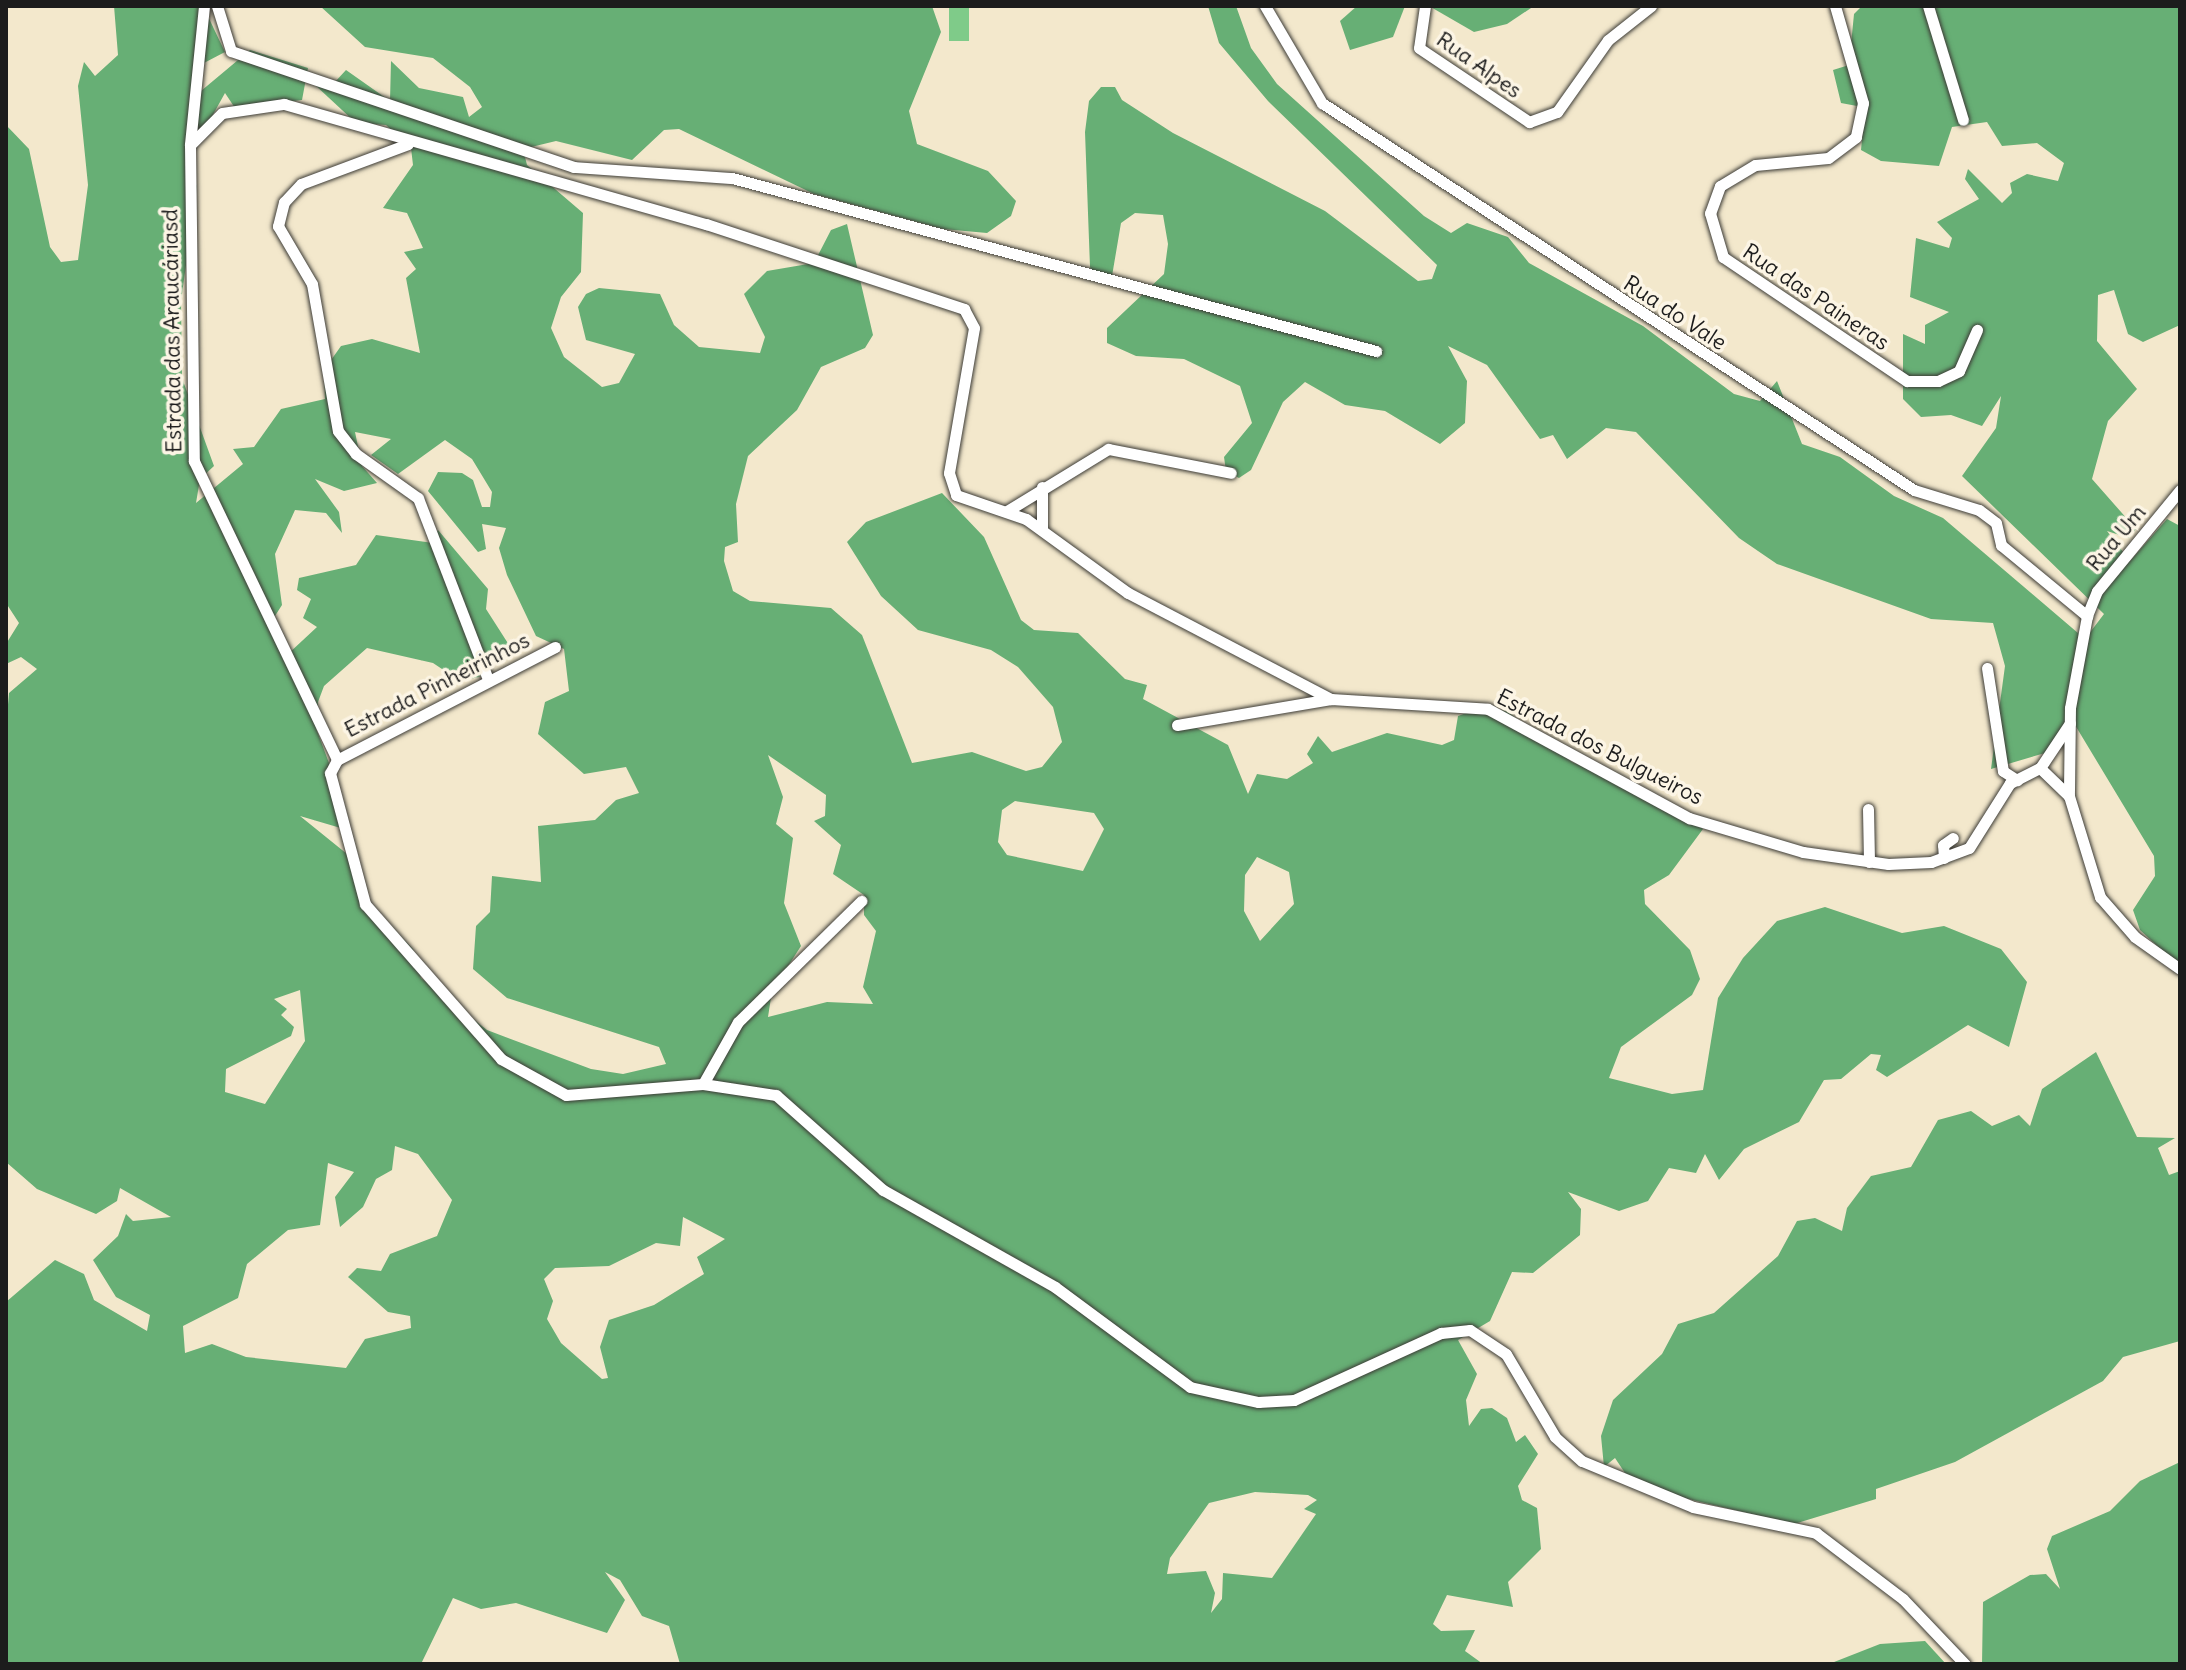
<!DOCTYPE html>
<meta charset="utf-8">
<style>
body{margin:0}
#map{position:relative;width:2186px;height:1670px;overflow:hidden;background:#f3e8cc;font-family:Delius,sans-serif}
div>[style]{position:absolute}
.green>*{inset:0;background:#7fcb89;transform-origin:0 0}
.forest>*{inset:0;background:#67af75}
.roads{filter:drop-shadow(0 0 2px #3c3b36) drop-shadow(0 0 2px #3c3b36)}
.minor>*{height:11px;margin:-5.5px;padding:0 5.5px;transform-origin:5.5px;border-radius:5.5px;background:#fff}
span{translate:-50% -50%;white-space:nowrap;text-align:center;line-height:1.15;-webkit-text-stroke:7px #fcf5e5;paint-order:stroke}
.street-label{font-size:22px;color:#1c1c1c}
.frame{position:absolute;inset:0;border:8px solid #1c1c1c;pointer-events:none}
</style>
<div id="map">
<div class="green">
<i style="left:949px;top:6px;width:20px;height:35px"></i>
</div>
<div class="forest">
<i style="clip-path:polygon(evenodd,114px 6px,203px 6px,225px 52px,202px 64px,201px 91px,250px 50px,308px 68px,302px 100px,235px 108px,225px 93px,185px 165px,197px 186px,181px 301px,182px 378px,214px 466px,200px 479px,196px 503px,243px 464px,233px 449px,254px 447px,281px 409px,325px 399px,324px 370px,341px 346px,372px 339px,420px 353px,406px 278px,416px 269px,404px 252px,423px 248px,407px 213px,383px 208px,413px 165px,411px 148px,386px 125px,356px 123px,314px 84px,334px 83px,346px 70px,390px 101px,391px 61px,419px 88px,463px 97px,469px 117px,482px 107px,470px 87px,433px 58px,365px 47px,320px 6px,932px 6px,941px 32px,909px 111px,917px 144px,988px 171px,1016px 201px,1011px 216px,987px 233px,943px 229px,814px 194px,679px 129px,664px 130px,632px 160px,556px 141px,523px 149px,527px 165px,583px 213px,581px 272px,561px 297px,551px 328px,564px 357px,602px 387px,619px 383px,635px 354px,586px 340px,578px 307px,586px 294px,599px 288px,660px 294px,674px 325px,699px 347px,760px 353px,765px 337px,744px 294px,767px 271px,814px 263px,831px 230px,847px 224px,873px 335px,865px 348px,821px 367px,797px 410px,748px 456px,736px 504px,738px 542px,725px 547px,724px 561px,733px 591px,750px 601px,831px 608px,862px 635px,912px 763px,972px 752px,1026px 771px,1042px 767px,1062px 742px,1053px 707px,1018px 667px,991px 650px,918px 630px,881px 596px,847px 542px,866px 522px,942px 493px,984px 537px,1021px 620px,1034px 630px,1078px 633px,1125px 679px,1147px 685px,1143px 699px,1228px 745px,1248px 794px,1257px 774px,1287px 779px,1313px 763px,1307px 754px,1318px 736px,1332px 752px,1387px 733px,1442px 745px,1454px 740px,1458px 716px,1486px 706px,1508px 712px,1572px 762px,1673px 805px,1703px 829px,1669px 875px,1644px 890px,1645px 904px,1690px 950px,1700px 979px,1692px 995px,1621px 1047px,1609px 1078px,1672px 1094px,1703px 1090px,1718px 998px,1743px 958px,1777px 921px,1825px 907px,1902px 933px,1944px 926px,2001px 949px,2027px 982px,2009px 1047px,1968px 1025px,1887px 1077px,1876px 1070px,1881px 1055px,1871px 1054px,1841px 1079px,1824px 1080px,1799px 1122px,1744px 1149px,1719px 1180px,1705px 1154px,1696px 1173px,1669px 1168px,1648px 1201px,1619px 1211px,1568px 1192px,1581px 1209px,1580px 1235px,1533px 1273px,1512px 1272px,1490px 1321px,1458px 1340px,1477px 1374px,1466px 1400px,1469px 1426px,1481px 1409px,1492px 1408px,1507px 1418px,1516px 1442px,1525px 1435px,1538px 1454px,1518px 1486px,1522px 1500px,1537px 1508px,1541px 1549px,1508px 1582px,1513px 1607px,1447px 1595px,1433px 1624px,1441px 1631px,1475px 1630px,1465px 1651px,1483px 1664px,680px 1664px,669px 1626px,642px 1616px,620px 1580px,605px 1572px,625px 1600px,607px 1633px,516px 1603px,481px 1609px,453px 1598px,421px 1664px,6px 1664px,6px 1302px,55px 1260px,84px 1274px,94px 1300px,147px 1331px,150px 1315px,116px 1297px,93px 1260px,118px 1236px,126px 1214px,133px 1221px,171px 1217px,120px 1188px,117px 1201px,96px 1214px,37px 1189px,6px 1162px,6px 727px,9px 693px,37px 669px,21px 657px,6px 664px,6px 644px,19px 623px,6px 603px,6px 125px,29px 149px,50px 247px,61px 262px,78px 260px,88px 185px,78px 86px,84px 62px,95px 76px,118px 55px,114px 6px,355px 432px,391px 439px,371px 455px,398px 474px,445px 440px,472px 459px,492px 492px,490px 507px,482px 507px,473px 480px,462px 473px,438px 472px,428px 491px,478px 552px,486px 549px,482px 524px,506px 528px,499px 548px,507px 575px,536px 636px,564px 649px,569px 691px,545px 702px,538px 734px,584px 774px,626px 767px,639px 793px,616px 800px,595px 820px,538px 826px,541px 882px,492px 876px,490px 912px,476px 926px,473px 969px,507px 998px,659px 1047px,666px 1064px,623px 1074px,591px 1069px,487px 1030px,421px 978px,413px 949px,366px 900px,347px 854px,300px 816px,344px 829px,342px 798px,316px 728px,318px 702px,324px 686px,367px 648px,433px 663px,460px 681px,479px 677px,511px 648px,486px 609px,488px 589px,438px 530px,433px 543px,376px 535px,356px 565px,299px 578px,297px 590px,311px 599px,303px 618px,317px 627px,288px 654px,273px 619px,282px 605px,275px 554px,295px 510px,326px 513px,342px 533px,339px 512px,315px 479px,344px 491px,377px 483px,362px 466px,355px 432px,114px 6px,768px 755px,826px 795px,825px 816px,814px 821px,841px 845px,833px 874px,864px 895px,864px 915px,876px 931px,863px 987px,873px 1004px,827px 1002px,768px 1017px,772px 991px,801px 946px,784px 903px,793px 838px,776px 824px,783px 797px,768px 755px,114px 6px,1015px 801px,1094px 813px,1104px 829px,1083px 871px,1007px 855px,998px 842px,1002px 810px,1015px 801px,114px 6px,1257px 857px,1289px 872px,1294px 904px,1260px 941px,1244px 911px,1245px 875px,1257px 857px,114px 6px,300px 990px,305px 1041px,265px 1104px,225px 1092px,226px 1069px,291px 1036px,294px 1027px,281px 1015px,287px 1009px,274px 999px,300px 990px,114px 6px,395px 1146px,418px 1154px,452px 1200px,437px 1236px,390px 1254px,381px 1271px,357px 1268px,348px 1277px,388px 1312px,410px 1316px,411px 1328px,365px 1339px,346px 1368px,246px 1357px,212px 1344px,185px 1353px,183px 1326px,238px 1298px,247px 1264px,288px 1230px,320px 1225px,328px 1163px,354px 1172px,335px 1197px,340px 1227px,363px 1207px,376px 1179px,392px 1170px,395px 1146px,114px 6px,683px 1217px,725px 1239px,697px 1257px,704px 1274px,654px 1305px,609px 1320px,600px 1347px,608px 1378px,602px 1379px,561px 1343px,547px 1319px,553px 1301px,544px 1279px,555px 1268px,609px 1266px,656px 1243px,680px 1246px,683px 1217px,114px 6px,1255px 1492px,1308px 1495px,1317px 1500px,1304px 1509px,1316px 1514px,1272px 1578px,1223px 1573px,1222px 1599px,1211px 1613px,1215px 1593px,1206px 1571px,1167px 1574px,1170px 1558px,1209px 1503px,1255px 1492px)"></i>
<i style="clip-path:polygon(1208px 6px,1236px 6px,1251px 48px,1277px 84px,1424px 216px,1451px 233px,1467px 223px,1508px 237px,1529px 263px,1643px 326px,1734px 394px,1760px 401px,1777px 381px,1802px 444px,1840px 457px,1894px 496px,1943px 518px,2085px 639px,2104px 614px,1962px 476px,1996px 428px,2001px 396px,1982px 426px,1951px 415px,1921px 417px,1903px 399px,1903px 334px,1925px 344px,1925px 325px,1949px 312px,1910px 297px,1916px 238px,1949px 248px,1952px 238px,1937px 222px,1979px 199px,1965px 179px,1968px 169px,2002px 203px,2012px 193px,2010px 183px,2027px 174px,2058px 181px,2064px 163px,2037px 143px,2002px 146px,1987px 122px,1952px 127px,1939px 166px,1881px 161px,1861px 150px,1864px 119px,1857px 106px,1841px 103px,1833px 70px,1849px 65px,1854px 14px,1862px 6px,2180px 6px,2180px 325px,2143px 342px,2128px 334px,2114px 290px,2098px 295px,2097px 341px,2137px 389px,2108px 421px,2092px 479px,2136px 529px,2129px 538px,2107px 531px,2130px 561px,2167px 519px,2180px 526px,2180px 967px,2140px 930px,2133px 910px,2155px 876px,2154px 856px,2075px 725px,2045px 753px,1991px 769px,2005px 666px,1993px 623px,1931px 619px,1777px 564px,1739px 538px,1636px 432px,1606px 428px,1567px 459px,1553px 435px,1540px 439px,1487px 365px,1448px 346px,1467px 381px,1465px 423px,1440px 444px,1385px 411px,1345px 405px,1305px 382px,1283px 402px,1251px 470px,1239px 478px,1226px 471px,1224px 457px,1252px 423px,1240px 386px,1184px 359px,1136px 356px,1107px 343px,1107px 328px,1164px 274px,1168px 244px,1163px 215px,1135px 213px,1121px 223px,1111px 282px,1096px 280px,1090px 267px,1085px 132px,1089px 101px,1101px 87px,1115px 87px,1122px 100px,1173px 133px,1325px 211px,1418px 281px,1432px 279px,1437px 265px,1268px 101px,1219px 43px)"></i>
<i style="clip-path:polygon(1357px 6px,1405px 6px,1393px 37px,1350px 50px,1340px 21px)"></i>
<i style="clip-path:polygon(1429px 6px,1534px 6px,1507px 24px,1474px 32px)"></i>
<i style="clip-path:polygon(2096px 1052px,2137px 1137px,2175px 1138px,2158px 1148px,2169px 1175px,2180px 1171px,2180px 1341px,2123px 1357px,2103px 1381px,1955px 1462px,1876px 1489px,1876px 1499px,1794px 1524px,1667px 1494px,1629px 1479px,1615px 1458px,1604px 1467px,1601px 1436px,1613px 1400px,1662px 1354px,1678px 1324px,1714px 1313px,1778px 1256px,1797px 1221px,1815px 1218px,1842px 1231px,1847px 1208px,1871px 1176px,1911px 1167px,1938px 1120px,1971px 1111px,1992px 1126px,2019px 1115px,2030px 1126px,2042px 1089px)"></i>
<i style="clip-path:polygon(2180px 1462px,2180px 1664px,1982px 1664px,1983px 1602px,2030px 1575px,2046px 1574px,2060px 1589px,2047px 1549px,2052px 1536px,2110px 1511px,2140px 1481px)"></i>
<i style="clip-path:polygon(1925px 1641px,1946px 1664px,1829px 1664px,1880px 1644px)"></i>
</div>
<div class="roads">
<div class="minor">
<i style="left:204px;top:6px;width:140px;rotate:95.8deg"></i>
<i style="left:190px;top:145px;width:316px;rotate:89.3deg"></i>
<i style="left:194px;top:461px;width:331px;rotate:64.4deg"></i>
<i style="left:217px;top:6px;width:47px;rotate:72.7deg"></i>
<i style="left:231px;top:51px;width:362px;rotate:18.7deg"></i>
<i style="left:574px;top:167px;width:158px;rotate:4deg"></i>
<i style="left:732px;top:178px;width:667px;rotate:15.04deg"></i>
<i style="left:1265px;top:6px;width:113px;rotate:59.6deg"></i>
<i style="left:1322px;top:103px;width:707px;rotate:33.17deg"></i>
<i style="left:1914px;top:490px;width:68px;rotate:17.1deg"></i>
<i style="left:1979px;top:510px;width:21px;rotate:37deg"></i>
<i style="left:1996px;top:523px;width:23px;rotate:77deg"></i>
<i style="left:2001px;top:545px;width:112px;rotate:39.5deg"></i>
<i style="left:1425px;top:6px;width:42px;rotate:98.1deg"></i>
<i style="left:1419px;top:48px;width:133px;rotate:33.9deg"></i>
<i style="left:1529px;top:122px;width:30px;rotate:-20deg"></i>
<i style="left:1557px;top:112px;width:88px;rotate:-54.7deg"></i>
<i style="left:1608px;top:40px;width:55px;rotate:-38.3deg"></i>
<i style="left:1835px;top:6px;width:101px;rotate:73.9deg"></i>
<i style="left:1863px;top:103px;width:35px;rotate:102deg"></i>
<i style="left:1856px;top:137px;width:35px;rotate:143deg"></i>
<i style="left:1828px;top:158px;width:73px;rotate:174.5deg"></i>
<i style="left:1755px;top:165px;width:41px;rotate:149deg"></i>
<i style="left:1720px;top:186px;width:29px;rotate:110deg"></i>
<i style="left:1710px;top:213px;width:46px;rotate:73.5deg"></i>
<i style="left:1723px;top:257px;width:222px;rotate:34deg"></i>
<i style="left:1907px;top:381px;width:31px"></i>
<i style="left:1938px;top:381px;width:23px;rotate:-25deg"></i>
<i style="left:1959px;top:371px;width:45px;rotate:-66.3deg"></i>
<i style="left:1928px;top:6px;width:119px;rotate:72.9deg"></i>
<i style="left:408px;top:144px;width:114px;rotate:159.5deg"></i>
<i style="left:301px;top:184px;width:25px;rotate:133deg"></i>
<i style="left:284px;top:202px;width:25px;rotate:104deg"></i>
<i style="left:278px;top:226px;width:67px;rotate:59.6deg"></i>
<i style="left:312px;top:284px;width:149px;rotate:80deg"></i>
<i style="left:338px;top:431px;width:29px;rotate:52deg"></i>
<i style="left:356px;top:454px;width:76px;rotate:35.4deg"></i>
<i style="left:418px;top:498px;width:194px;rotate:68.9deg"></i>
<i style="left:190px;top:145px;width:45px;rotate:-45deg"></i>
<i style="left:222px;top:113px;width:63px;rotate:-8.3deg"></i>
<i style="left:284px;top:104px;width:439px;rotate:15.9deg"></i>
<i style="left:706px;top:224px;width:272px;rotate:18.2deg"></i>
<i style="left:964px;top:309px;width:21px;rotate:62deg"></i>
<i style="left:974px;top:328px;width:147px;rotate:99.8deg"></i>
<i style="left:949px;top:473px;width:23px;rotate:72deg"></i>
<i style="left:956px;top:495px;width:74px;rotate:18.9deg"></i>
<i style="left:1026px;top:519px;width:126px;rotate:36deg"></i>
<i style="left:1128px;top:593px;width:229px;rotate:27.6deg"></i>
<i style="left:1331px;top:699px;width:157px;rotate:3.6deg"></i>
<i style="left:1488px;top:709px;width:229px;rotate:28.5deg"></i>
<i style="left:1689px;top:818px;width:119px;rotate:16.6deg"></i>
<i style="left:1803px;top:852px;width:86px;rotate:8deg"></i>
<i style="left:1888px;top:864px;width:43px;rotate:-2.7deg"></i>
<i style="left:1931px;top:862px;width:40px;rotate:-20.2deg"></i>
<i style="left:1969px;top:848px;width:77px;rotate:-57.8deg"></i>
<i style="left:2010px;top:783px;width:34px;rotate:-27deg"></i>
<i style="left:1042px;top:487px;width:41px;rotate:90deg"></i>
<i style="left:2180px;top:490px;width:131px;rotate:129.4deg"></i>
<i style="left:2097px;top:591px;width:27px;rotate:112deg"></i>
<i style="left:2087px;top:616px;width:94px;rotate:100.5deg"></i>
<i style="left:2070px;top:708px;width:88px;rotate:90.7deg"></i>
<i style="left:2069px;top:796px;width:106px;rotate:72.9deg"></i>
<i style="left:2100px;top:897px;width:53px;rotate:48.8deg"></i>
<i style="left:2135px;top:937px;width:55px;rotate:35.4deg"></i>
<i style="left:1007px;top:511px;width:119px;rotate:-31.5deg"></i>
<i style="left:1108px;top:449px;width:125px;rotate:11deg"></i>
<i style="left:555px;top:647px;width:246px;rotate:152.6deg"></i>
<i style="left:337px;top:760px;width:15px;rotate:118deg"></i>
<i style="left:330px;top:773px;width:136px;rotate:75deg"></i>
<i style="left:365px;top:904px;width:206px;rotate:48.7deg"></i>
<i style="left:501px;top:1059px;width:74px;rotate:29deg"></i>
<i style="left:566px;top:1095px;width:137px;rotate:-4.6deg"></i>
<i style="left:703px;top:1084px;width:74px;rotate:8.6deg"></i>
<i style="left:776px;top:1095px;width:143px;rotate:41.6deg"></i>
<i style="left:883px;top:1190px;width:197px;rotate:29.4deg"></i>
<i style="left:1055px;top:1287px;width:168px;rotate:36.5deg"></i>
<i style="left:1190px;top:1387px;width:70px;rotate:12.4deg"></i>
<i style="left:1258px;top:1402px;width:36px;rotate:-3deg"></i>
<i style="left:1294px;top:1400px;width:162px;rotate:-24.5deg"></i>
<i style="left:1441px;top:1333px;width:29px;rotate:-6deg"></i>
<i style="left:1470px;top:1330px;width:43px;rotate:33.7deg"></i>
<i style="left:1506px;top:1354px;width:96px;rotate:59.4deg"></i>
<i style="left:1555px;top:1437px;width:36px;rotate:42deg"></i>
<i style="left:1582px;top:1461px;width:120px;rotate:22.5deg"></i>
<i style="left:1693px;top:1507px;width:126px;rotate:11.9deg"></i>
<i style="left:1816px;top:1533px;width:109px;rotate:37.2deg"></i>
<i style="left:1903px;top:1599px;width:90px;rotate:46.4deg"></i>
<i style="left:1987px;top:668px;width:104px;rotate:81.2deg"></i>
<i style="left:2003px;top:771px;width:17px;rotate:33deg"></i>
<i style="left:1177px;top:725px;width:156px;rotate:-9.6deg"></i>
<i style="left:2040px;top:768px;width:54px;rotate:-56.3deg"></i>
<i style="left:2040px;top:768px;width:40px;rotate:44deg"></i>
<i style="left:1868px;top:809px;width:53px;rotate:88.9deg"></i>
<i style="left:1944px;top:858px;width:13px;rotate:-94deg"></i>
<i style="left:1943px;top:845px;width:12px;rotate:-35deg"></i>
<i style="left:703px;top:1084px;width:71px;rotate:-60.6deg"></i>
<i style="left:738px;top:1022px;width:173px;rotate:-44.5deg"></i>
</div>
</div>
<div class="street-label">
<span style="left:1479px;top:65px;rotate:35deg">Rua Alpes</span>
<span style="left:1816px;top:297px;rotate:34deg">Rua das Paineras</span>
<span style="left:1675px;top:313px;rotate:33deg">Rua do Vale</span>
<span style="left:172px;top:331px;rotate:-91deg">Estrada das Araucáriasd</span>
<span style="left:2116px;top:538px;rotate:-50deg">Rua Um</span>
<span style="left:437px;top:685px;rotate:-27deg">Estrada Pinheirinhos</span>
<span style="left:1600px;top:747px;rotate:27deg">Estrada dos Bulgueiros</span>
</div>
<div class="frame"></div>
</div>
